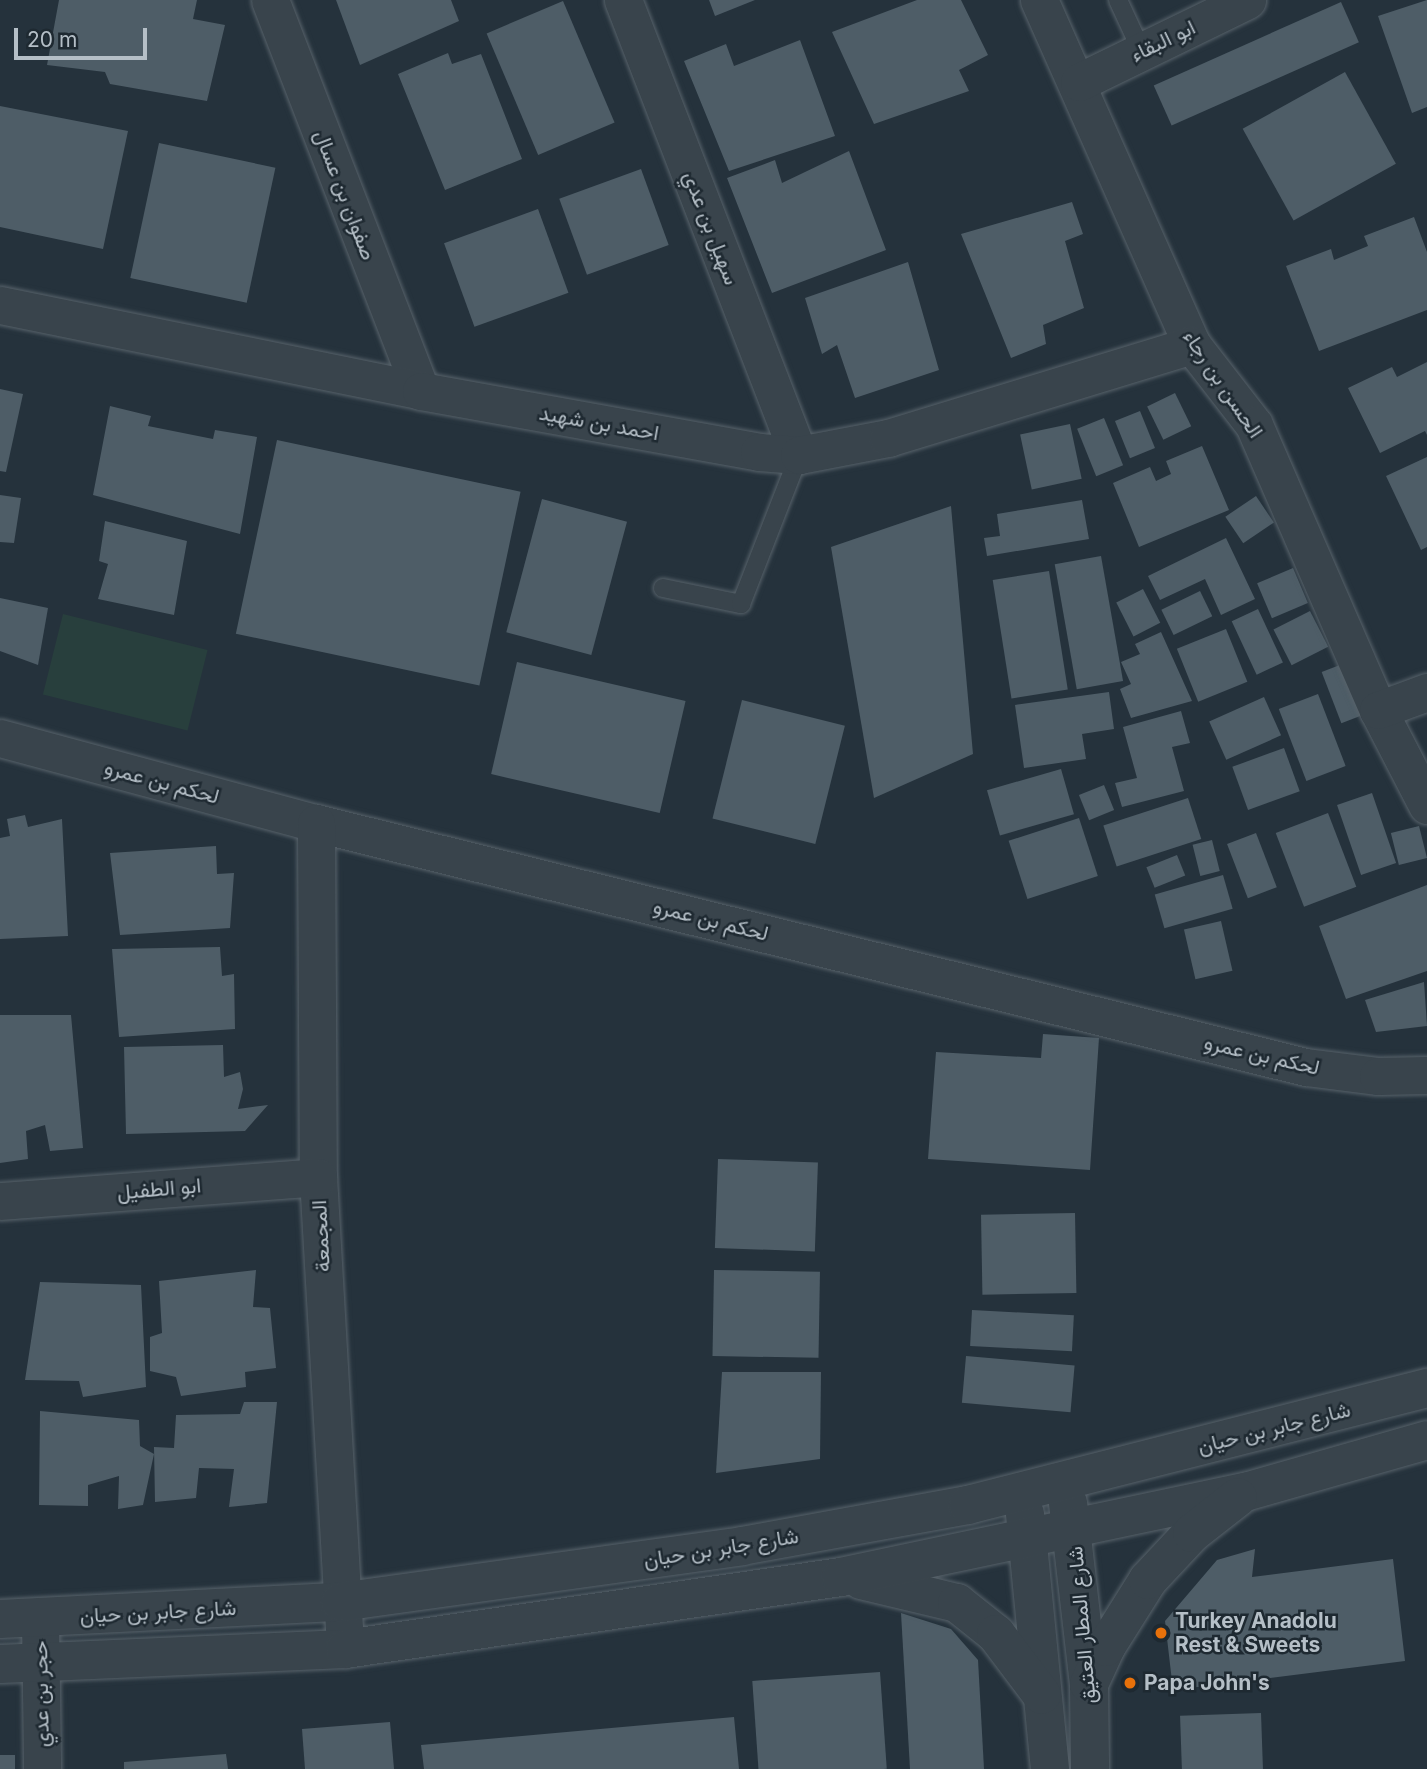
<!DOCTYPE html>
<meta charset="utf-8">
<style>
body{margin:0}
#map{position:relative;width:1427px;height:1769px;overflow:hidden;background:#25323c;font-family:Inter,Vazirmatn,sans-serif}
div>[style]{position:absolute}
.green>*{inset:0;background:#283f3d;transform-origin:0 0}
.building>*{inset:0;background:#4e5d67;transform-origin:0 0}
.roads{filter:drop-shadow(0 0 2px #57626a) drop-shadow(0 0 2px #57626a)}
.service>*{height:18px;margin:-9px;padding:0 9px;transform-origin:9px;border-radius:9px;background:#39444c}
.minor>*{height:37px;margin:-18.5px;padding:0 18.5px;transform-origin:18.5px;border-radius:18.5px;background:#39444c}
.tertiary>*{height:38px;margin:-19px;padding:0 19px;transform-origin:19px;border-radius:19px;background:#39444c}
.dots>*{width:19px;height:19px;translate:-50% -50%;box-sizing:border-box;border:4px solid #1e2931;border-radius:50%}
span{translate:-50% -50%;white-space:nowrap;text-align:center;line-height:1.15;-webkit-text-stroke:5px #1e2931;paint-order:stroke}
.street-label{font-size:21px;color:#b5bfc7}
.poi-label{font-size:21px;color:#b5bfc7;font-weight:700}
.left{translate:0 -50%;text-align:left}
.scale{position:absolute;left:14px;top:28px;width:133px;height:32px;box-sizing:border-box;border:4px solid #b5bfc7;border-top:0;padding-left:9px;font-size:21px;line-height:24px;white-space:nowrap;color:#b5bfc7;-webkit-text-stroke:5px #1e2931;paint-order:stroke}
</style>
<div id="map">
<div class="green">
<i style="left:63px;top:614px;width:149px;height:83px;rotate:14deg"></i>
</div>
<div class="building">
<i style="clip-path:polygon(59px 0,197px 0,193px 19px,225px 25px,207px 101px,110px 84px,105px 72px,47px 65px)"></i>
<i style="clip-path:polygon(336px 0,451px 0,459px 21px,360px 65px)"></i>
<i style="clip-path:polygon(709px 0,755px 0,715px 16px)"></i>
<i style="clip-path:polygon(917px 0,961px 0,988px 55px,959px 70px,969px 91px,874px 124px,832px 32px)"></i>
<i style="clip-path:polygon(1427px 0,1427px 107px,1412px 113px,1378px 16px)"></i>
<i style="left:563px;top:1px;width:132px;height:83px;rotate:67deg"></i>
<i style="left:1341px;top:2px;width:44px;height:205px;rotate:66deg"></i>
<i style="clip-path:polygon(800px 40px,835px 136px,729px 171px,684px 61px,726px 44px,734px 66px)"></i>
<i style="clip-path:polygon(448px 53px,452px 64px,481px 54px,522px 159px,445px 190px,398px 74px)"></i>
<i style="left:1345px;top:72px;width:105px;height:117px;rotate:61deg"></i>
<i style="clip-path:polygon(0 106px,128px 131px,103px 249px,0 227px)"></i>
<i style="left:159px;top:143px;width:119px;height:138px;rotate:12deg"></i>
<i style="clip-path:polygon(849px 151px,886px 250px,772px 293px,727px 178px,775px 160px,782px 183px)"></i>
<i style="left:641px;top:169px;width:81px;height:87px;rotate:70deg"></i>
<i style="clip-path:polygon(1072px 202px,1083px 234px,1065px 241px,1084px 308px,1043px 325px,1046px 344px,1011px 358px,961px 234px)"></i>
<i style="left:538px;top:209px;width:89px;height:100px;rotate:70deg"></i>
<i style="clip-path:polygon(1414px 217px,1427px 252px,1427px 310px,1319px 351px,1286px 266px,1331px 249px,1334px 260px,1368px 246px,1364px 236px)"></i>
<i style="clip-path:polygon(908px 262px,939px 370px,855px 398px,837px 345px,822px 354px,805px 298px)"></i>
<i style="clip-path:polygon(1427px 362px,1427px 435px,1425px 431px,1380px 453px,1348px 388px,1392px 367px,1397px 377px)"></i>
<i style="clip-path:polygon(0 389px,23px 394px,6px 472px,0 471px)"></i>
<i style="left:1175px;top:393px;width:37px;height:31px;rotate:64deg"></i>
<i style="clip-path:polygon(110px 406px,151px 416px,148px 426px,213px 439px,215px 430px,257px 437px,240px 534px,93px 495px)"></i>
<i style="left:1140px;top:411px;width:40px;height:27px;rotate:68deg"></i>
<i style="left:1104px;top:418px;width:51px;height:29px;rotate:68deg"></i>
<i style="left:1070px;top:424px;width:56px;height:51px;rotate:78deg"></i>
<i style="left:277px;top:440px;width:249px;height:198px;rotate:12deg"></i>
<i style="clip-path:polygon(1202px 446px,1229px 510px,1139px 547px,1113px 483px,1150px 467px,1156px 481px,1171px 474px,1166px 461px)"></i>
<i style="clip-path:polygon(1427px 457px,1427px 547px,1421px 550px,1386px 476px)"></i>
<i style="clip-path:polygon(0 495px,21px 498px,14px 543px,0 542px)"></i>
<i style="left:1256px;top:496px;width:32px;height:37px;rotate:56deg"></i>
<i style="left:542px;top:499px;width:88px;height:138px;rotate:15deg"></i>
<i style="clip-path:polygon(1082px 500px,1089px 539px,987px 556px,984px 538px,1000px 536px,997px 514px)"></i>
<i style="clip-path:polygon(951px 506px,973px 754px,874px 798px,831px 547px)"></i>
<i style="clip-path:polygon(105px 521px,187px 541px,174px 615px,98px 599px,108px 564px,99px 561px)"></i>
<i style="clip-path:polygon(1226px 538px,1255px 599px,1221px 615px,1205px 579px,1160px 600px,1148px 576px)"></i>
<i style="left:1101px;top:556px;width:127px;height:47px;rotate:80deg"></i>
<i style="left:1293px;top:568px;width:38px;height:39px;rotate:67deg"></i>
<i style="left:1049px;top:571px;width:120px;height:57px;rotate:81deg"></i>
<i style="left:1143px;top:589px;width:38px;height:30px;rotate:63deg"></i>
<i style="left:1200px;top:591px;width:28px;height:43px;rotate:64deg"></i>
<i style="clip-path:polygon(0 598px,48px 608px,38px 665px,0 651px)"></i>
<i style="left:1258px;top:609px;width:59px;height:29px;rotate:65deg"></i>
<i style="left:1310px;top:611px;width:40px;height:41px;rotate:63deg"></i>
<i style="left:1226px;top:629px;width:57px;height:53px;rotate:68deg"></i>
<i style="clip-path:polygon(1161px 632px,1192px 701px,1131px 718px,1120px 689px,1131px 684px,1121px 662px,1140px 654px,1135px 644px)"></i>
<i style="left:517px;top:662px;width:173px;height:115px;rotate:13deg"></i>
<i style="left:1345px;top:663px;width:55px;height:25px;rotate:69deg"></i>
<i style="clip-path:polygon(1109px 692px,1114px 729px,1082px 734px,1086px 759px,1024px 768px,1015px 705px)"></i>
<i style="left:1318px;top:694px;width:77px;height:42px;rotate:69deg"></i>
<i style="left:1264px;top:697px;width:42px;height:60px;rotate:66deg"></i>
<i style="left:742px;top:700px;width:106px;height:122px;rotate:14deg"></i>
<i style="clip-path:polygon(1181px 711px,1190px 743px,1172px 747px,1184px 791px,1122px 807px,1115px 783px,1137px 778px,1123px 727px)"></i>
<i style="left:1284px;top:748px;width:46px;height:55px;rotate:70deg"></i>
<i style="left:1061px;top:769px;width:47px;height:77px;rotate:74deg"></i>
<i style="left:1104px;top:785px;width:27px;height:27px;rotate:68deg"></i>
<i style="left:1372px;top:793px;width:74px;height:37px;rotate:71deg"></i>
<i style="left:1188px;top:798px;width:43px;height:89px;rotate:72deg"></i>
<i style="left:1328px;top:813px;width:79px;height:56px;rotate:69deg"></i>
<i style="clip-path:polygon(25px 815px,28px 827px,62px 819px,68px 936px,0 939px,0 838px,10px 836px,7px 819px)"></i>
<i style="left:1079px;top:818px;width:61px;height:74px;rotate:72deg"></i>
<i style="left:1419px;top:826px;width:33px;height:29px;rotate:76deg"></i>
<i style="left:1256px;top:833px;width:58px;height:31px;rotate:69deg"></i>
<i style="left:1212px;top:840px;width:32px;height:20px;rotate:76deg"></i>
<i style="clip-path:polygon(216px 846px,217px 874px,234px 873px,230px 928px,120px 935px,110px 853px)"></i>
<i style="left:1177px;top:855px;width:22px;height:33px;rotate:68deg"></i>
<i style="left:1223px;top:875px;width:35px;height:71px;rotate:74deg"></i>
<i style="clip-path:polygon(1427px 885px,1427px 971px,1346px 999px,1319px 926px)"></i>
<i style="left:1221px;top:921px;width:51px;height:38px;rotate:77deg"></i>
<i style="clip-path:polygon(220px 947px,222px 976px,234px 974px,235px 1029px,119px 1037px,112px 949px)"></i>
<i style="clip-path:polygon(1424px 982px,1427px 1026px,1376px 1032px,1365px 1000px)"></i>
<i style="clip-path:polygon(0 1015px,71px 1015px,83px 1148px,50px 1151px,45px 1125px,26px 1131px,28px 1159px,0 1163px)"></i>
<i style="clip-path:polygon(1043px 1034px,1099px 1038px,1090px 1170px,928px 1159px,936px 1052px,1041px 1058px)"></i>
<i style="clip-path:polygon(223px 1045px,224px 1077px,240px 1072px,243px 1089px,238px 1109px,268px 1105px,245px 1131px,126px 1134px,124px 1047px)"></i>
<i style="left:718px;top:1159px;width:100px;height:89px;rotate:2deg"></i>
<i style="left:1075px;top:1213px;width:80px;height:94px;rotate:89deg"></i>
<i style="clip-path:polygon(256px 1270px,253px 1307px,270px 1308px,276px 1368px,245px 1372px,246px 1387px,181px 1396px,176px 1377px,150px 1371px,150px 1337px,162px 1333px,159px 1281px)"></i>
<i style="left:714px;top:1270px;width:106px;height:86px;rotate:1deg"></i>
<i style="clip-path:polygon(40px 1282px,141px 1285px,146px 1387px,83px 1397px,79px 1381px,25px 1380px)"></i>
<i style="left:972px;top:1310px;width:102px;height:36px;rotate:3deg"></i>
<i style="left:966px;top:1356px;width:109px;height:47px;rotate:5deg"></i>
<i style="clip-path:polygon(722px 1372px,821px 1372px,820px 1459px,716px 1473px)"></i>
<i style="clip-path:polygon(244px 1402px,277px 1402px,267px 1503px,229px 1507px,234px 1469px,199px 1468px,196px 1498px,155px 1502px,154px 1447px,174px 1448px,176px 1415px,240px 1414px)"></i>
<i style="clip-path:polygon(40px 1411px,139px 1420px,140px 1446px,154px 1454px,143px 1505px,118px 1509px,119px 1476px,88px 1485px,88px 1506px,39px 1505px)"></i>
<i style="clip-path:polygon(1255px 1549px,1252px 1577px,1393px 1559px,1405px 1661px,1173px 1690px,1165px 1621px,1217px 1560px)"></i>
<i style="clip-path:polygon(901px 1613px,951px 1629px,978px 1660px,984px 1769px,910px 1769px)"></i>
<i style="left:880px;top:1672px;width:97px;height:128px;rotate:86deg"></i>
<i style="left:1261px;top:1713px;width:56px;height:81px;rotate:88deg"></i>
<i style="clip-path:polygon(734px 1717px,739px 1769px,424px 1769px,421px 1745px)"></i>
<i style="clip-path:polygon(390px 1722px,394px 1769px,305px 1769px,302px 1729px)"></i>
<i style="clip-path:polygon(226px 1754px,228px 1769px,124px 1769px,124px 1762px)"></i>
<i style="left:0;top:1755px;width:15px;height:14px"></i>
</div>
<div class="roads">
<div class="service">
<i style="left:1118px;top:0;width:57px;rotate:65.2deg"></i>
<i style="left:663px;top:588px;width:80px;rotate:11.6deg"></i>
<i style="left:741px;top:604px;width:160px;rotate:-68.7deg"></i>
</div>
<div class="minor">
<i style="left:270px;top:0;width:419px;rotate:68.9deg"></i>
<i style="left:623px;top:0;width:488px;rotate:68.9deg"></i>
<i style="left:1039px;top:0;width:377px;rotate:66.1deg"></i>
<i style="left:1192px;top:345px;width:101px;rotate:52.2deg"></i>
<i style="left:1254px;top:425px;width:311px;rotate:66.5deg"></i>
<i style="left:1378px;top:710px;width:107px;rotate:62.7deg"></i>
<i style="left:1079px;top:82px;width:187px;rotate:-26deg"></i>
<i style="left:0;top:305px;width:430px;rotate:11.5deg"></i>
<i style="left:421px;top:391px;width:343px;rotate:10.2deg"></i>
<i style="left:759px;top:452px;width:40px;rotate:4.3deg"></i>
<i style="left:799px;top:455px;width:91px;rotate:-10.8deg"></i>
<i style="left:888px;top:438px;width:318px;rotate:-17deg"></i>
<i style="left:1378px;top:710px;width:52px;rotate:-20.2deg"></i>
<i style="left:0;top:738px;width:327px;rotate:15.1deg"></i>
<i style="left:316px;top:823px;width:1020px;rotate:13.85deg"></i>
<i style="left:1306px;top:1067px;width:73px;rotate:7.1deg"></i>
<i style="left:1378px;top:1076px;width:49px;rotate:-1.2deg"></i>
<i style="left:316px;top:823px;width:354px;rotate:89.7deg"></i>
<i style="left:318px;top:1177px;width:473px;rotate:86.7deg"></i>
<i style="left:0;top:1201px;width:319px;rotate:-4.3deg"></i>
<i style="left:40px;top:1619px;width:150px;rotate:89.2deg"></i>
</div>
<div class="tertiary">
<i style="left:1068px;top:1503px;width:182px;rotate:83.4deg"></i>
<i style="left:1089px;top:1684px;width:85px;rotate:89.3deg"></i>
<i style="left:1025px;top:1514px;width:256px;rotate:84.4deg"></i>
<i style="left:861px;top:1580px;width:99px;rotate:13.5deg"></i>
<i style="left:957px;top:1603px;width:50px;rotate:38.5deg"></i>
<i style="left:996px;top:1634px;width:76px;rotate:53deg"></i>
<i style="left:0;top:1619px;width:340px;rotate:-2.9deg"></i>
<i style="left:340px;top:1602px;width:406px;rotate:-7.9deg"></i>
<i style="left:742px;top:1546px;width:230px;rotate:-10.3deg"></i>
<i style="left:968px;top:1505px;width:474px;rotate:-14.3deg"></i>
<i style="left:0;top:1664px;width:345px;rotate:-2.5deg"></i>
<i style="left:345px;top:1649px;width:501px;rotate:-8.26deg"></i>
<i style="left:841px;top:1577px;width:413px;rotate:-11.9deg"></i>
<i style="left:1245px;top:1492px;width:189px;rotate:-15.9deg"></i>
<i style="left:1089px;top:1684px;width:41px;rotate:-65.3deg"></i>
<i style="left:1106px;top:1647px;width:79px;rotate:-57.9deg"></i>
<i style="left:1148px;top:1580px;width:64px;rotate:-46.9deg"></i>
<i style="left:1192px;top:1533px;width:58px;rotate:-38deg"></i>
</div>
</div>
<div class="dots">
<i style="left:1161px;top:1633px;background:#e8710a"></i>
<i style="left:1130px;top:1683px;background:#e8710a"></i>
</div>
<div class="street-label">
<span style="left:1163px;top:41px;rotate:-26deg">ابو البقاء</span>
<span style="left:345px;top:195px;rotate:69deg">صفوان بن عسال</span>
<span style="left:711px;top:228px;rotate:69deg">سهيل بن عدي</span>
<span style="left:1223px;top:384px;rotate:56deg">الحسن بن رجاء</span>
<span style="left:599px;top:423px;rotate:10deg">احمد بن شهيد</span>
<span style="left:162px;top:782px;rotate:15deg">لحكم بن عمرو</span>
<span style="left:711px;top:920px;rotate:14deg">لحكم بن عمرو</span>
<span style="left:1262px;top:1055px;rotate:13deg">لحكم بن عمرو</span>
<span style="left:159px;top:1189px;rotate:-5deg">ابو الطفيل</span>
<span style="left:321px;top:1236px;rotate:-93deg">المجمعة</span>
<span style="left:1274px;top:1428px;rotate:-14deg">شارع جابر بن حيان</span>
<span style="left:721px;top:1548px;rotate:-9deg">شارع جابر بن حيان</span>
<span style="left:158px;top:1612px;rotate:-3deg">شارع جابر بن حيان</span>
<span style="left:1082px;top:1625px;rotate:-95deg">شارع المطار العتيق</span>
<span style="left:41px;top:1694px;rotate:-91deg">حجر بن عدي</span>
</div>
<div class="poi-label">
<span class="left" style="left:1175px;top:1633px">Turkey Anadolu<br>Rest &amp; Sweets</span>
<span class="left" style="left:1144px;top:1683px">Papa John's</span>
</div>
<div class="scale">20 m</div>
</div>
